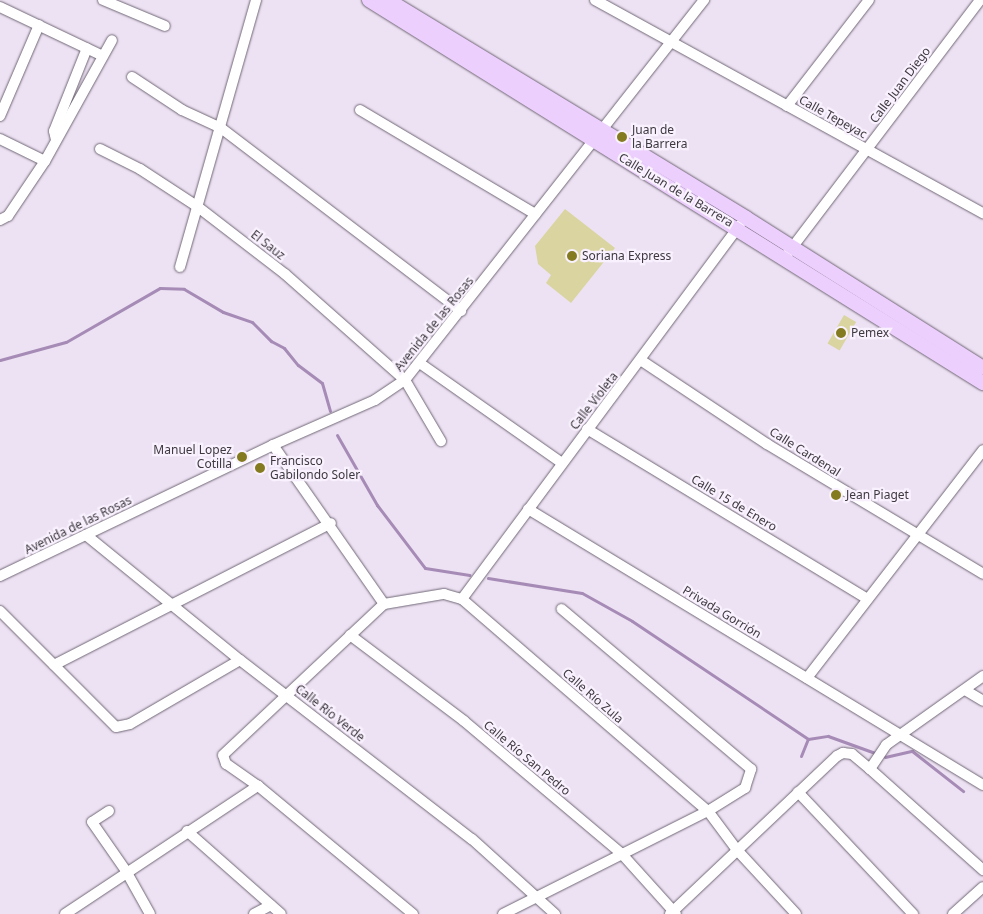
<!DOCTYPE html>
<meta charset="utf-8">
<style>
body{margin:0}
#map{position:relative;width:983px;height:914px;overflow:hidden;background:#ede2f3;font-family:"Noto Sans",sans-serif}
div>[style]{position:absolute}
.stream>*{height:3px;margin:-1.5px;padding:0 1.5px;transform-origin:1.5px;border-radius:1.5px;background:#a68bb6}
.building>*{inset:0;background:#dad5a0;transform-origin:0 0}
.roads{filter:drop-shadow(0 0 1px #706776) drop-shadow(0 0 1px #706776)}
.minor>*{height:10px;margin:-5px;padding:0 5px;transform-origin:5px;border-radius:5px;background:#fff}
.major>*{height:14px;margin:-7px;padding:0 7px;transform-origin:7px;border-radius:7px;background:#eccffd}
.dots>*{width:14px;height:14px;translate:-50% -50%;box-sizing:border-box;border:2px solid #f9f1fe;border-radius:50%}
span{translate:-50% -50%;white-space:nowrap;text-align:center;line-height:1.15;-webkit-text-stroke:4.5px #f9f1fe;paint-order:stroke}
.street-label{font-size:12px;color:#3d393f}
.poi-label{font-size:12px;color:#3d393f}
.left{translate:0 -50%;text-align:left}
.right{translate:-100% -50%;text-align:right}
</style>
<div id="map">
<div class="stream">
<i style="left:0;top:360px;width:68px;rotate:-15.3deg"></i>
<i style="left:66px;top:342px;width:108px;rotate:-29.9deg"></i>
<i style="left:160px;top:288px;width:24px;rotate:2deg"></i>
<i style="left:184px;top:289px;width:45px;rotate:30.5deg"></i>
<i style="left:223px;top:312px;width:31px;rotate:19deg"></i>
<i style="left:252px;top:322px;width:27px;rotate:45deg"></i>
<i style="left:271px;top:341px;width:15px;rotate:28deg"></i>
<i style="left:284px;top:348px;width:22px;rotate:51deg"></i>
<i style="left:298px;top:365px;width:30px;rotate:37deg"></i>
<i style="left:322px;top:383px;width:29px;rotate:74deg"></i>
<i style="left:337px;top:435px;width:81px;rotate:60.3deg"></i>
<i style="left:377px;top:505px;width:79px;rotate:52.7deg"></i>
<i style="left:425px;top:568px;width:45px;rotate:9deg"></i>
<i style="left:488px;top:578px;width:95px;rotate:9.1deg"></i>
<i style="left:582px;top:593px;width:57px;rotate:29.2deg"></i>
<i style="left:632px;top:621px;width:212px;rotate:33.8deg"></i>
<i style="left:808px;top:739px;width:20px;rotate:-9deg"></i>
<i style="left:828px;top:736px;width:50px;rotate:19.9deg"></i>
<i style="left:801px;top:756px;width:18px;rotate:-68deg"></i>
<i style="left:885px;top:757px;width:28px;rotate:-13deg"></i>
<i style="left:912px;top:751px;width:65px;rotate:38.1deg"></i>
</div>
<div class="building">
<i style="clip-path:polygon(565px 209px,615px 248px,571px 303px,546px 283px,551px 275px,538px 264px,535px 246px)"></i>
<i style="left:844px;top:315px;width:14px;height:33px;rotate:30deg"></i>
</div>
<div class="roads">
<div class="minor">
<i style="left:103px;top:0;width:67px;rotate:22.8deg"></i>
<i style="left:595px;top:0;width:443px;rotate:28.8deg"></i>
<i style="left:0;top:7px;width:114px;rotate:25.4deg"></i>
<i style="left:132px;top:77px;width:60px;rotate:33.4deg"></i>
<i style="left:182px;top:110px;width:43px;rotate:24.8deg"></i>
<i style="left:221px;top:128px;width:302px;rotate:37.3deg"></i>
<i style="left:787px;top:106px;width:134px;rotate:-52.3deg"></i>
<i style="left:360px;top:110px;width:204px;rotate:30.7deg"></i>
<i style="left:0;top:116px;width:99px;rotate:-66.8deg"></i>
<i style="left:0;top:139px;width:50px;rotate:26.1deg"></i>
<i style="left:56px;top:140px;width:9px;rotate:-103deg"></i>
<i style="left:54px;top:131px;width:89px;rotate:-68.3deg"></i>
<i style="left:100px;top:149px;width:45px;rotate:26.6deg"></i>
<i style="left:140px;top:169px;width:69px;rotate:33.2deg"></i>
<i style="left:198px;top:207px;width:110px;rotate:37.6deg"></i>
<i style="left:285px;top:274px;width:160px;rotate:41.5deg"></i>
<i style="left:405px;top:380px;width:71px;rotate:59.5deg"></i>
<i style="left:0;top:220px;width:9px;rotate:-27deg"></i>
<i style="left:8px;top:216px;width:66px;rotate:-56.1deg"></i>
<i style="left:45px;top:161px;width:138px;rotate:-61deg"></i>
<i style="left:785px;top:257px;width:323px;rotate:-52.8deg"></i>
<i style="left:180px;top:267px;width:278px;rotate:-74.1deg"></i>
<i style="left:642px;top:361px;width:150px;rotate:33.6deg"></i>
<i style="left:767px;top:444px;width:252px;rotate:31deg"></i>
<i style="left:421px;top:364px;width:172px;rotate:35.1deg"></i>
<i style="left:587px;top:429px;width:328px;rotate:31.2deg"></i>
<i style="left:273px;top:445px;width:194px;rotate:55.1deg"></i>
<i style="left:528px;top:509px;width:532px;rotate:31.24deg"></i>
<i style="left:86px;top:535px;width:198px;rotate:39.1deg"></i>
<i style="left:240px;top:660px;width:293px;rotate:37.7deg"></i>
<i style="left:472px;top:839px;width:112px;rotate:42.1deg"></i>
<i style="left:0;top:576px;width:303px;rotate:-25.6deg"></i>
<i style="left:273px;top:445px;width:111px;rotate:-23.8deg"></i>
<i style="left:375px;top:400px;width:36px;rotate:-34deg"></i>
<i style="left:405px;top:380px;width:484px;rotate:-51.8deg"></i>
<i style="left:462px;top:599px;width:466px;rotate:-53.4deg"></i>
<i style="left:0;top:611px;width:164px;rotate:45deg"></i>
<i style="left:116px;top:727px;width:14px;rotate:-12deg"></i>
<i style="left:130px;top:724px;width:127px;rotate:-30.2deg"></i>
<i style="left:350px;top:635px;width:143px;rotate:37deg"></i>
<i style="left:464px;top:721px;width:205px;rotate:40.1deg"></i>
<i style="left:621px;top:853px;width:82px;rotate:48deg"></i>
<i style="left:54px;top:665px;width:311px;rotate:-27.1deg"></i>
<i style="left:807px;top:678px;width:288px;rotate:-52.3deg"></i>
<i style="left:965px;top:690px;width:21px;rotate:31deg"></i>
<i style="left:870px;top:769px;width:29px;rotate:-56deg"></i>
<i style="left:886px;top:745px;width:119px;rotate:-35.4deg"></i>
<i style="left:798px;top:792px;width:168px;rotate:46.7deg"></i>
<i style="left:109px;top:811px;width:20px;rotate:147deg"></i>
<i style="left:92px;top:822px;width:60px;rotate:55.2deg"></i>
<i style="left:126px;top:871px;width:49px;rotate:60.8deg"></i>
<i style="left:187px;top:831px;width:125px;rotate:41.4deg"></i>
<i style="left:65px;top:914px;width:232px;rotate:-33.6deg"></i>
<i style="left:254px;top:914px;width:19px;rotate:-28deg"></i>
<i style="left:413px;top:914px;width:201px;rotate:-140.4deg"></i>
<i style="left:258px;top:786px;width:39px;rotate:-145deg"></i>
<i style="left:226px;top:764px;width:9px;rotate:-108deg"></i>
<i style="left:223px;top:755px;width:221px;rotate:-43.2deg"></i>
<i style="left:384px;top:604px;width:61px;rotate:-9.5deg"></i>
<i style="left:444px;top:594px;width:19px;rotate:16deg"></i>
<i style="left:462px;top:599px;width:325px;rotate:40.8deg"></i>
<i style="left:708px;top:811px;width:49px;rotate:53.4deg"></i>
<i style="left:737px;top:850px;width:87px;rotate:47.3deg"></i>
<i style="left:503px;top:914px;width:229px;rotate:-26.7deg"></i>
<i style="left:708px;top:811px;width:44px;rotate:-31.9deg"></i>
<i style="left:745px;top:788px;width:20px;rotate:-72deg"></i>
<i style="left:751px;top:769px;width:248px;rotate:-139.8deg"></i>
<i style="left:670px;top:914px;width:230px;rotate:-43.4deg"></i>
<i style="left:837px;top:756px;width:7px;rotate:-27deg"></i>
<i style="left:843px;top:753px;width:9px;rotate:6deg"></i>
<i style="left:852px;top:754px;width:23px;rotate:40deg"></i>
<i style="left:870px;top:769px;width:152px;rotate:41.8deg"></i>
<i style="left:953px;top:914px;width:40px;rotate:-42deg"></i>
</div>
<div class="major">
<i style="left:369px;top:0;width:724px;rotate:31.96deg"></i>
<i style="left:388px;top:0;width:419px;rotate:31.3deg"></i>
<i style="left:746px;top:218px;width:280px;rotate:32.3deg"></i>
</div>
</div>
<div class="dots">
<i style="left:622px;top:137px;background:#847a20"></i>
<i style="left:572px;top:256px;background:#847a20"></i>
<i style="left:841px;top:333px;background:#847a20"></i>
<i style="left:242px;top:457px;background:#847a20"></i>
<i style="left:260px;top:468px;background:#847a20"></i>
<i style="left:836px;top:495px;background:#847a20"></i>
</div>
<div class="street-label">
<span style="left:900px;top:85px;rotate:-53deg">Calle Juan Diego</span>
<span style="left:833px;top:117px;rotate:29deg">Calle Tepeyac</span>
<span style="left:676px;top:190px;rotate:31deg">Calle Juan de la Barrera</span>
<span style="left:268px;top:245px;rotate:38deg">El Sauz</span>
<span style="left:434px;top:324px;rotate:-51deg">Avenida de las Rosas</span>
<span style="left:594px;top:401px;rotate:-52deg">Calle Violeta</span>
<span style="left:805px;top:452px;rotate:32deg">Calle Cardenal</span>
<span style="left:734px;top:503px;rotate:31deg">Calle 15 de Enero</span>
<span style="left:78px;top:525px;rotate:-26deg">Avenida de las Rosas</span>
<span style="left:722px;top:612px;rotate:31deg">Privada Gorrión</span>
<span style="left:593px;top:696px;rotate:41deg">Calle Río Zula</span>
<span style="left:330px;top:713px;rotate:38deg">Calle Río Verde</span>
<span style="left:527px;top:758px;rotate:40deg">Calle Río San Pedro</span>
</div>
<div class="poi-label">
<span class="left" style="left:632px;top:137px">Juan de<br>la Barrera</span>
<span class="left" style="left:582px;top:256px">Soriana Express</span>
<span class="left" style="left:851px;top:333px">Pemex</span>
<span class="right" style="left:232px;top:457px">Manuel Lopez<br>Cotilla</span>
<span class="left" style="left:270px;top:468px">Francisco<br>Gabilondo Soler</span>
<span class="left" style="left:846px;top:495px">Jean Piaget</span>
</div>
</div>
